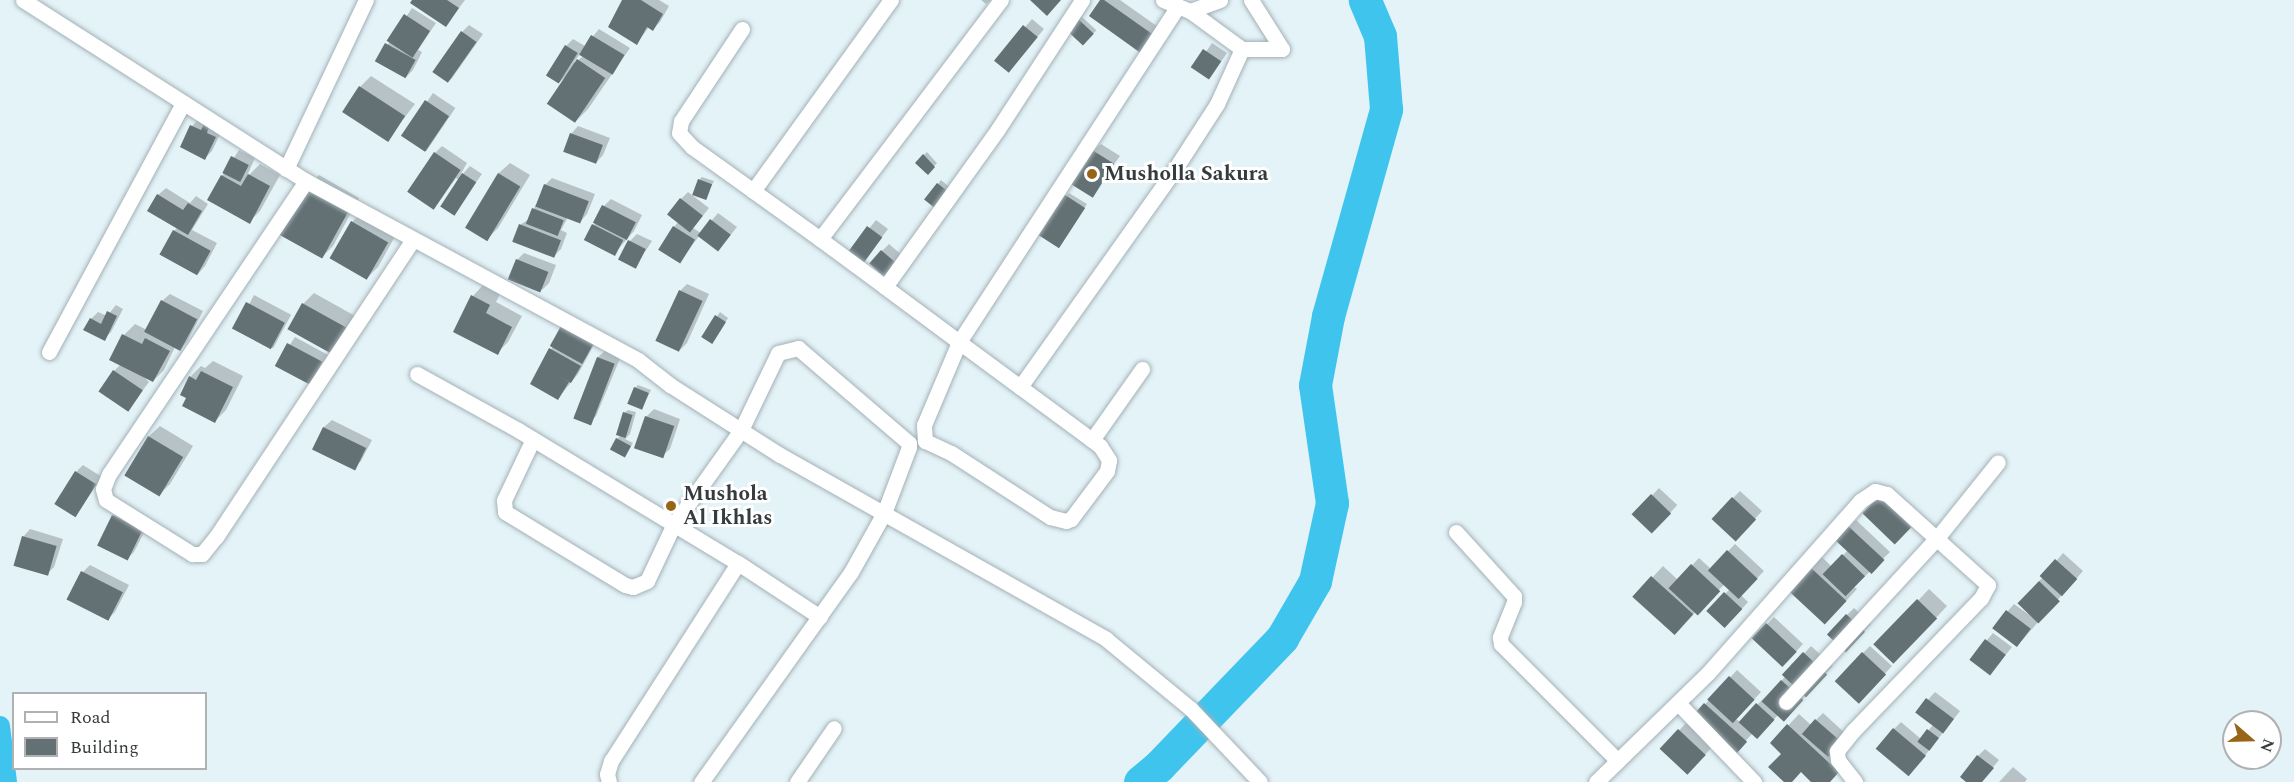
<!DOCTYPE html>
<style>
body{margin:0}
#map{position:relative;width:2294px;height:782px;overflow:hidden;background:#e4f3f8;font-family:Spectral,serif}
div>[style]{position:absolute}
.shadow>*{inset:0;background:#0003;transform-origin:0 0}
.canal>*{height:20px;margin:-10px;padding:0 10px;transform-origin:10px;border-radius:10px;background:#3fc5ed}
.river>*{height:33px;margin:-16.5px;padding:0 16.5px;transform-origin:16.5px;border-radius:16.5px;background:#3fc5ed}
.building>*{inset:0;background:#637074;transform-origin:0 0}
.roads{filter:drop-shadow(0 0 2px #a3b1b6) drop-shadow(0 0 2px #a3b1b6)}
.minor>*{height:15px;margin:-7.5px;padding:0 7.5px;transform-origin:7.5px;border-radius:7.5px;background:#fff}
.dots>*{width:16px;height:16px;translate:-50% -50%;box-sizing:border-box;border:3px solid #fff;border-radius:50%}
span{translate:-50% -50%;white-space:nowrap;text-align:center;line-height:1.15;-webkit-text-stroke:6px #fff;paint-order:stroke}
.poi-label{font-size:21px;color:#363c3e;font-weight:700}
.left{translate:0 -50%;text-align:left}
.legend{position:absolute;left:12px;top:692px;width:195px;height:78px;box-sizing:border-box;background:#fff;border:2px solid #afb1b2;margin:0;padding:8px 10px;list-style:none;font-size:18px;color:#363c3e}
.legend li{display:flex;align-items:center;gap:12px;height:30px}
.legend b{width:30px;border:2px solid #afb1b2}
.north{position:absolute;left:2222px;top:710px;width:60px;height:60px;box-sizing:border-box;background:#fff;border:2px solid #afb1b2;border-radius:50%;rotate:110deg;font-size:16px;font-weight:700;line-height:24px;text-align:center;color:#363c3e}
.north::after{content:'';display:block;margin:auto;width:21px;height:27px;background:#976517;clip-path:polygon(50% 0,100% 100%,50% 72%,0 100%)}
</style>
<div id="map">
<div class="shadow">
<i style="clip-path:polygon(414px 0,465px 0,446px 25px)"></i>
<i style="clip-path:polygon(623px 0,659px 0,669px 6px,660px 22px,653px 29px,649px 27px,637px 43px)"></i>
<i style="clip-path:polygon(981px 0,991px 0,986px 4px)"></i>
<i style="clip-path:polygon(1102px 0,1120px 0,1161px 29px,1149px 45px)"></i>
<i style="clip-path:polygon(412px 8px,436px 23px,418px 50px,422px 52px,413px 70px,406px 77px,377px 61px)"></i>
<i style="left:1081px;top:16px;width:21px;height:19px;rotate:43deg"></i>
<i style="clip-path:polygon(1032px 19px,1044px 29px,1015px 64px,996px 61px)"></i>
<i style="clip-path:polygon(469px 25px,483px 34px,450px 81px,462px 32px)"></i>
<i style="clip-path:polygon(evenodd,599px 29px,630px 48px,588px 109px,577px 120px,567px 75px,559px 83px,566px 46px,573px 39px,585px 46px,599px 29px,580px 54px,583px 56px,575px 63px,574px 62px,580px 54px)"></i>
<i style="left:1212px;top:43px;width:18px;height:30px;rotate:34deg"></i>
<i style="clip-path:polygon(371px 76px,415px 104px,387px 140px,344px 112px,360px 87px)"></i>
<i style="left:433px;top:93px;width:27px;height:52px;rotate:34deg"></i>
<i style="clip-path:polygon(199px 119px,222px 130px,212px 151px,205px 158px,192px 126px)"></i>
<i style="clip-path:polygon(578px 126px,610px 138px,603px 155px,596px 163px,571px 134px)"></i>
<i style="clip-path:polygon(1101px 144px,1120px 156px,1091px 196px,1093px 151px)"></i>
<i style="clip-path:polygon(442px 146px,467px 163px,458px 179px,470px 166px,482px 174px,453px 214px,459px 180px,456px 178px,435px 207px,435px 153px)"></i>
<i style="clip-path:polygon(239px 150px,255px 158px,246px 178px,260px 164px,280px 175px,260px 211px,249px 222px,222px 176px)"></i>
<i style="left:927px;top:152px;width:15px;height:15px;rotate:48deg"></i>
<i style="clip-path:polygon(510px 163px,530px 175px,498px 228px,487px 239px,467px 227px,499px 173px)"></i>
<i style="clip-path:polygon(319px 175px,359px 198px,333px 246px,322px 257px,308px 186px)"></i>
<i style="clip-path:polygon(702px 177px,714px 181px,705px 198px,699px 180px)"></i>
<i style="clip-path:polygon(552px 178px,595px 194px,587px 214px,580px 222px,568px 217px,561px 230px,567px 233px,561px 249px,554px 256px,520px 225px,529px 219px,545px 185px)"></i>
<i style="clip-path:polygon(941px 180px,953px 190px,926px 198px,938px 184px)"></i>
<i style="clip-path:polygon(166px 188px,190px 203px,196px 196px,208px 204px,192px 230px,217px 243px,205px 266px,198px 274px,174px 231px,178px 227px,158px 195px)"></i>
<i style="clip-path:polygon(688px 192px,709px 208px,693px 228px,701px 233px,718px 213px,737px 227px,725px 242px,699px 236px,680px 262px,674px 227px,679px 221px,681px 199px)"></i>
<i style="clip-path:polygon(1069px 193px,1087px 204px,1062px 243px,1066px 196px)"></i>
<i style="clip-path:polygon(611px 199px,642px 215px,634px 231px,614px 254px,594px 225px,604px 206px)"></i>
<i style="clip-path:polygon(363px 211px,398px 231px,378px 267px,367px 278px,352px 222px)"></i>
<i style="clip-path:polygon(876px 220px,888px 229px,870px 253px,851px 251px)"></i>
<i style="clip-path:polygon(637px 234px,652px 241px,635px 267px,620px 260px,630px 241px)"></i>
<i style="clip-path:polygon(889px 244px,904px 257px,894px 269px,882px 251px)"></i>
<i style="clip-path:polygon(524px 253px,556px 265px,549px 283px,542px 290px,517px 260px)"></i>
<i style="clip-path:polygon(687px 284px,709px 294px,687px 343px,680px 350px,680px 291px)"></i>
<i style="clip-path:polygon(483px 285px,500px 294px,496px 302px,522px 316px,508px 342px,497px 353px,473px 296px)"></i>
<i style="clip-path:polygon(314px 293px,357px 317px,344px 342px,303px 304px)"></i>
<i style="clip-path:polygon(170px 294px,203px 311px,187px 342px,180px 350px,175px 347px,164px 370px,153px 381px,142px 375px,149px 382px,128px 410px,114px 371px,121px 364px,124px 335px,135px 324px,147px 330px,162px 301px)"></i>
<i style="left:254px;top:295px;width:42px;height:38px;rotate:28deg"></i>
<i style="clip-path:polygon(116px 305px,123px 309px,111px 332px,104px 339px,91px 319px,98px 312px,107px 316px)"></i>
<i style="clip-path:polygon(720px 312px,728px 318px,715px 339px,703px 336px)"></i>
<i style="clip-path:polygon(599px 336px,578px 374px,558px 398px,532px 383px,553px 346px)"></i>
<i style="clip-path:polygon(295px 337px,328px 355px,316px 377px,276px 366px)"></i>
<i style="clip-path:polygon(606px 350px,621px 356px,596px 416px,589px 423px,574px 417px,598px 357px)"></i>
<i style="clip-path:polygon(213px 361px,243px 376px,226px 410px,215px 421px,188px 397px,190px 377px,201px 366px,205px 368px)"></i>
<i style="clip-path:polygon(638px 385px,651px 390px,642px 408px,635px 388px)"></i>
<i style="clip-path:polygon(654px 409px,680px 419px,670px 449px,662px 456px,646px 417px)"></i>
<i style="clip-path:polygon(628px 410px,636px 412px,630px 434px,625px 439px,633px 443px,625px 456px,617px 439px,621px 435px,624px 413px)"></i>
<i style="clip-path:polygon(332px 420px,372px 440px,361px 461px,354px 468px,314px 448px,324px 427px)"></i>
<i style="clip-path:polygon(160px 426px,193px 446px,170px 484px,159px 495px,125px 475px,149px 436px)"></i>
<i style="clip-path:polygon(83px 465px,102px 477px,76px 515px,76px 472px)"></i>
<i style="left:1659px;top:488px;width:25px;height:37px;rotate:43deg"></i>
<i style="clip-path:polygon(1740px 491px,1762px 511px,1743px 532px,1733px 498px)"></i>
<i style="clip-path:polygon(120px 508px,149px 523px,134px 552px,127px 559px,113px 516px)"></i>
<i style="clip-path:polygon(1856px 520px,1890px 552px,1854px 587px,1857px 589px,1836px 612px,1811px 568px,1822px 557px,1832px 567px,1848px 550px,1837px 540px)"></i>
<i style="clip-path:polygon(30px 529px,63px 539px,54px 567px,47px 574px,23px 537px)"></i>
<i style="clip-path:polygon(1735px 544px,1764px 571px,1741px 595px,1748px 602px,1732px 620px,1708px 611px,1730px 589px,1725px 584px,1685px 622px,1635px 596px,1663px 566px,1678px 580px,1699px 558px,1711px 569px)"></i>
<i style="clip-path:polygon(2063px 553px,2083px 571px,2017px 646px,1993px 628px,2014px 604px,2031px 616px,2032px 615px,2020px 604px)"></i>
<i style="clip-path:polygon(90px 565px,129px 585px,115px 612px,108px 619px,83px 572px)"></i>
<i style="clip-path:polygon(1929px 589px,1947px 606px,1905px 651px,1876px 645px)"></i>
<i style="clip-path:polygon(1854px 608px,1871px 624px,1846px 651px,1847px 615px)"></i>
<i style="clip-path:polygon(1774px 617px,1803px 644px,1790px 658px,1754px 638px)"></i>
<i style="clip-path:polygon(1993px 633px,2012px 647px,1996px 667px,1971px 659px)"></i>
<i style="clip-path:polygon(1811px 646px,1833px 666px,1783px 719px,1778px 715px,1756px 738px,1752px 734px,1736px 751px,1696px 714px,1737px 670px,1761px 692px,1736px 719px,1740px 722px,1786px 676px,1784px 675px)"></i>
<i style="clip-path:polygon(1870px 646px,1892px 666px,1866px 694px,1863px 653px)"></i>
<i style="clip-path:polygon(1935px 692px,1960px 711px,1916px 767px,1894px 729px,1901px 722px,1921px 739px,1933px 725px,1917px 712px)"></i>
<i style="clip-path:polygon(1823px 713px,1846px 734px,1835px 747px,1849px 761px,1829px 782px,1813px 782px,1801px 771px,1790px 782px,1786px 782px,1783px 754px,1772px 743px,1799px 714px,1811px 725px)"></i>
<i style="clip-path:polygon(1686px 723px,1712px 747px,1695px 766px,1662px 749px)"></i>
<i style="clip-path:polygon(1985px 749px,1999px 760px,1981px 782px,1969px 782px,1978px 756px)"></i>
<i style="clip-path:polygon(2013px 767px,2027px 779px,2025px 782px,1999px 782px)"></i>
</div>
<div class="canal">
<i style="left:0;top:726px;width:56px;rotate:82.9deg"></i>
</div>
<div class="river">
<i style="left:1140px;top:782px;width:25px;rotate:-40deg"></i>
<i style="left:1159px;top:766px;width:178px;rotate:-46.1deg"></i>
<i style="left:1282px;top:638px;width:66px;rotate:-59.9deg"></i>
<i style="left:1315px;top:581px;width:80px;rotate:-77.7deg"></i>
<i style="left:1332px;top:503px;width:119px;rotate:-98.2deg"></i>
<i style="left:1315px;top:385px;width:70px;rotate:-79.3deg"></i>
<i style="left:1328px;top:316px;width:215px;rotate:-74.3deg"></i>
<i style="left:1386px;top:109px;width:73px;rotate:-94.7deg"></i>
<i style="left:1380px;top:36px;width:39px;rotate:-113deg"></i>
</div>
<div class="building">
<i style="clip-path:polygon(412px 0,447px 0,459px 8px,446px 27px,410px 3px)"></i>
<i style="clip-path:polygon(622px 0,641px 0,663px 14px,653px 31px,647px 27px,637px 45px,608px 27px)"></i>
<i style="clip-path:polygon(1030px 0,1061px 0,1047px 16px)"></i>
<i style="clip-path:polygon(1100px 0,1104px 0,1155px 36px,1142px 54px,1089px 16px)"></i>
<i style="left:404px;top:14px;width:31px;height:32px;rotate:33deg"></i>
<i style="left:1077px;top:18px;width:23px;height:16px;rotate:43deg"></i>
<i style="left:1023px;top:25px;width:19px;height:46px;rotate:39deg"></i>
<i style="left:461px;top:31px;width:19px;height:50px;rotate:35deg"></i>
<i style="left:591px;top:35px;width:39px;height:23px;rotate:31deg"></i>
<i style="left:385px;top:43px;width:35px;height:21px;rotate:29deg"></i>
<i style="left:565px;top:45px;width:15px;height:36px;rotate:32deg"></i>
<i style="left:1203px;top:49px;width:22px;height:22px;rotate:34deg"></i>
<i style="left:577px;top:59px;width:34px;height:54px;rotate:34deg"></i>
<i style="left:359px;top:86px;width:55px;height:31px;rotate:33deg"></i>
<i style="left:425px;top:100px;width:29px;height:43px;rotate:34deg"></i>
<i style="clip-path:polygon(204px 124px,209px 127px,207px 133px,216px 137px,205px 160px,180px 147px,190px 125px,201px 130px)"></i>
<i style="left:570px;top:133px;width:35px;height:20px;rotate:20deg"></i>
<i style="left:1092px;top:150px;width:26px;height:40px;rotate:32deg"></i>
<i style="left:434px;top:152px;width:32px;height:48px;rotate:34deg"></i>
<i style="clip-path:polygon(923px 154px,935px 167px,928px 175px,915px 163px)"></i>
<i style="left:231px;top:156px;width:20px;height:19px;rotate:27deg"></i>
<i style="left:462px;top:173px;width:17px;height:40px;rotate:33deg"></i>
<i style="left:498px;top:173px;width:26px;height:64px;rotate:31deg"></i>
<i style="clip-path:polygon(248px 174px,270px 186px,250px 224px,207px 200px,221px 175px,241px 186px)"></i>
<i style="left:698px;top:179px;width:15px;height:17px;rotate:20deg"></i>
<i style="left:937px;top:183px;width:18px;height:21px;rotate:38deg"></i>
<i style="left:544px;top:184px;width:48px;height:24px;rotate:21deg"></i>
<i style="left:307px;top:185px;width:49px;height:57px;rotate:29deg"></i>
<i style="clip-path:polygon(157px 194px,183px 210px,188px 203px,202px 211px,188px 235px,147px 211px)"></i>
<i style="left:1065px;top:195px;width:24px;height:48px;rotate:33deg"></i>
<i style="left:680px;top:198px;width:29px;height:21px;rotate:38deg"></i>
<i style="left:602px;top:205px;width:38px;height:20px;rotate:27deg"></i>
<i style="left:532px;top:208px;width:34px;height:17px;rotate:21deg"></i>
<i style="left:710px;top:219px;width:26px;height:21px;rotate:37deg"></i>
<i style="left:351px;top:221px;width:43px;height:43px;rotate:30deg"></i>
<i style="left:519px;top:224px;width:45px;height:19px;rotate:21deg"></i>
<i style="left:592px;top:224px;width:35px;height:18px;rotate:27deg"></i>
<i style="left:673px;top:226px;width:26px;height:28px;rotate:32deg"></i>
<i style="left:867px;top:226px;width:19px;height:31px;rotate:36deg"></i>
<i style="left:173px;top:230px;width:43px;height:28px;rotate:29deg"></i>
<i style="left:628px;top:240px;width:20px;height:22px;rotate:27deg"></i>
<i style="left:881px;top:250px;width:23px;height:18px;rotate:41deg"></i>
<i style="left:516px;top:259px;width:35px;height:22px;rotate:22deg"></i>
<i style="left:679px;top:290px;width:26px;height:56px;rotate:25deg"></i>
<i style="clip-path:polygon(471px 295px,490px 305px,486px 313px,512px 327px,498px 355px,453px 332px)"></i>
<i style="left:161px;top:300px;width:41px;height:36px;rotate:28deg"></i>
<i style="left:246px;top:302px;width:44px;height:30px;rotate:28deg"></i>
<i style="left:302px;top:303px;width:51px;height:30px;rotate:29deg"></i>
<i style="clip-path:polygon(107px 311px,117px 316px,105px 341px,83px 330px,90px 318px,101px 324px)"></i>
<i style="left:715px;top:315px;width:13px;height:26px;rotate:32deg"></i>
<i style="left:561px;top:326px;width:37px;height:23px;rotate:29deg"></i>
<i style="clip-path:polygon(122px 334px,142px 344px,145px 338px,170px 351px,153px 382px,109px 360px)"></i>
<i style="left:287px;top:343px;width:40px;height:26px;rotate:28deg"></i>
<i style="clip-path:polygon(549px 348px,581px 366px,571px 383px,554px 373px,569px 382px,558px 400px,530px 384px)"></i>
<i style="left:597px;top:357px;width:19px;height:66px;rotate:21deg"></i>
<i style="left:113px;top:370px;width:36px;height:26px;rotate:34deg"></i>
<i style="clip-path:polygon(201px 371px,233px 387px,215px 423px,182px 406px,186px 398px,180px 395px,189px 376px,196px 380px)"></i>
<i style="left:634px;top:387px;width:16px;height:18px;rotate:22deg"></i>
<i style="left:623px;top:412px;width:10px;height:24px;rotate:17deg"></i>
<i style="left:645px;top:416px;width:31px;height:34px;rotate:19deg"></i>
<i style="left:323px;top:427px;width:48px;height:25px;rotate:26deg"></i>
<i style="left:148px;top:436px;width:41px;height:46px;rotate:31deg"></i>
<i style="left:616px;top:438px;width:17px;height:13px;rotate:28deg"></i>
<i style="left:75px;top:471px;width:25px;height:39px;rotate:32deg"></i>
<i style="left:1651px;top:494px;width:28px;height:28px;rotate:44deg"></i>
<i style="left:1879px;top:496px;width:45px;height:24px;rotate:44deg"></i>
<i style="left:1732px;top:497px;width:33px;height:30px;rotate:43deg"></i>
<i style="left:112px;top:515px;width:34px;height:34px;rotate:26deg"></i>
<i style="left:1848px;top:526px;width:50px;height:19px;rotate:43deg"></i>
<i style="left:22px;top:536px;width:36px;height:31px;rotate:16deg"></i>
<i style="left:1727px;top:550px;width:42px;height:28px;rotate:43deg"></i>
<i style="left:1842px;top:554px;width:32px;height:28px;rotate:44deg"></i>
<i style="left:2055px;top:559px;width:30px;height:23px;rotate:42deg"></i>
<i style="left:1691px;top:564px;width:40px;height:33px;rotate:43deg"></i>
<i style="left:1810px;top:567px;width:50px;height:32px;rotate:43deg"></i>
<i style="left:81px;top:571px;width:47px;height:32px;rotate:27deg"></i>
<i style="left:1651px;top:576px;width:57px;height:28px;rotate:42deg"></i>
<i style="left:2039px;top:581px;width:29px;height:31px;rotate:44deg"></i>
<i style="left:1724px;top:592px;width:25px;height:26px;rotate:43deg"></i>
<i style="left:1917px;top:599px;width:28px;height:63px;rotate:44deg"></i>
<i style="left:2006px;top:610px;width:31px;height:23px;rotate:37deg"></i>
<i style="left:1846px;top:614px;width:26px;height:28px;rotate:43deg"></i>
<i style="left:1766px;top:623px;width:42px;height:21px;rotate:43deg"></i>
<i style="left:1985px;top:639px;width:26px;height:26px;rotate:37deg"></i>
<i style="left:1803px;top:652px;width:33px;height:31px;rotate:43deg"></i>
<i style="left:1862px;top:652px;width:33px;height:40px;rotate:43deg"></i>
<i style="left:1729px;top:676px;width:35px;height:32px;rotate:43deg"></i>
<i style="left:1781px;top:680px;width:30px;height:29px;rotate:42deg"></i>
<i style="left:1926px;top:698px;width:35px;height:18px;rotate:37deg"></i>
<i style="left:1704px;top:703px;width:58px;height:15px;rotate:42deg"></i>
<i style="left:1756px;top:703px;width:25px;height:26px;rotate:42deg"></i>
<i style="left:1815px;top:719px;width:35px;height:20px;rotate:41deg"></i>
<i style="clip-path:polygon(1787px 724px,1839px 772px,1830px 782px,1811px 782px,1801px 772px,1792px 782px,1784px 782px,1768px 767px,1781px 754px,1770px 743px)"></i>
<i style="left:1893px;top:728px;width:43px;height:27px;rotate:40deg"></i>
<i style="left:1678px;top:729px;width:38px;height:27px;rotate:43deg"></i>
<i style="left:1927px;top:729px;width:15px;height:16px;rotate:37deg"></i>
<i style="clip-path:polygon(1977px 755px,1994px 768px,1982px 782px,1966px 782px,1960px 777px)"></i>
</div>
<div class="roads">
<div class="minor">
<i style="left:23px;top:0;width:336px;rotate:32.6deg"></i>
<i style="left:306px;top:181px;width:377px;rotate:28.3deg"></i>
<i style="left:638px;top:360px;width:41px;rotate:38deg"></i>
<i style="left:670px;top:385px;width:130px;rotate:32.5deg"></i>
<i style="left:780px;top:455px;width:374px;rotate:29.4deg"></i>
<i style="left:1106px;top:639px;width:110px;rotate:39.5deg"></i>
<i style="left:1191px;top:709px;width:100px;rotate:46.6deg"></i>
<i style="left:1190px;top:11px;width:32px;rotate:-20deg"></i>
<i style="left:742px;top:29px;width:110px;rotate:123.5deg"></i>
<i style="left:681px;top:121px;width:12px;rotate:99deg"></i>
<i style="left:679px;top:133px;width:19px;rotate:47deg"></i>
<i style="left:692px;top:147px;width:158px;rotate:35.7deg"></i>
<i style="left:820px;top:239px;width:81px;rotate:36.4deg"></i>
<i style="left:885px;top:287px;width:92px;rotate:36.6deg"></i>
<i style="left:959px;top:342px;width:76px;rotate:36.4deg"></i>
<i style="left:1020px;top:387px;width:89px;rotate:36.4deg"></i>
<i style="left:1092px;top:440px;width:10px;rotate:37deg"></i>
<i style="left:1100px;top:446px;width:17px;rotate:57deg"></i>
<i style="left:1109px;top:460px;width:11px;rotate:100deg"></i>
<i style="left:1107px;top:471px;width:60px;rotate:126.9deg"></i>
<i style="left:1071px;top:519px;width:5px;rotate:158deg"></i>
<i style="left:1066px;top:521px;width:16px;rotate:-166deg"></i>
<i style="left:1050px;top:517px;width:118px;rotate:-147.1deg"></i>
<i style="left:951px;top:453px;width:29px;rotate:-155deg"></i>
<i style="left:925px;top:441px;width:16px;rotate:-94deg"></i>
<i style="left:924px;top:425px;width:90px;rotate:-67.1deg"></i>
<i style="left:959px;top:342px;width:401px;rotate:-56.9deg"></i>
<i style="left:1242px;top:49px;width:40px"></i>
<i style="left:1282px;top:49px;width:58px;rotate:-122.3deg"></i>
<i style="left:286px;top:169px;width:187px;rotate:-64.7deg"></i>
<i style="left:306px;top:181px;width:353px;rotate:123.9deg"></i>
<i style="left:109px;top:474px;width:16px;rotate:112deg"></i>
<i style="left:103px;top:489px;width:11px;rotate:75deg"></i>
<i style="left:106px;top:500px;width:102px;rotate:32.1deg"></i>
<i style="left:192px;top:554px;width:10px"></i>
<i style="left:202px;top:554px;width:22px;rotate:-51deg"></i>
<i style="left:216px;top:537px;width:357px;rotate:-56.5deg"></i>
<i style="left:753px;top:191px;width:236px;rotate:-54.2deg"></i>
<i style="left:820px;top:239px;width:300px;rotate:-52.9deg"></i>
<i style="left:885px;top:287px;width:194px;rotate:-54.4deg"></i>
<i style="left:998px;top:129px;width:154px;rotate:-56.9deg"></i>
<i style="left:49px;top:352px;width:283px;rotate:-61.7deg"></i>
<i style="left:417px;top:374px;width:115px;rotate:29deg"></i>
<i style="left:518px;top:430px;width:257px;rotate:31.2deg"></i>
<i style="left:1020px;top:387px;width:264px;rotate:-54.6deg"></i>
<i style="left:1173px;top:172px;width:81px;rotate:-57.1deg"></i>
<i style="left:1217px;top:104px;width:60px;rotate:-65.6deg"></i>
<i style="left:1242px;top:49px;width:64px;rotate:-143.8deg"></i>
<i style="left:1190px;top:11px;width:29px;rotate:-158deg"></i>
<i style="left:533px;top:439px;width:68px;rotate:115.4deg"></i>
<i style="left:504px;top:500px;width:12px;rotate:85deg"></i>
<i style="left:505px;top:512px;width:140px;rotate:31.3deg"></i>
<i style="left:625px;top:585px;width:8px;rotate:14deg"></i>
<i style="left:633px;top:587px;width:15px;rotate:-23deg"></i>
<i style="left:647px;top:581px;width:63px;rotate:-64.7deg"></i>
<i style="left:674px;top:524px;width:115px;rotate:-54.5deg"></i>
<i style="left:741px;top:430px;width:85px;rotate:-64.3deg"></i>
<i style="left:778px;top:353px;width:21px;rotate:-14deg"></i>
<i style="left:798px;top:348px;width:146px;rotate:40.6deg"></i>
<i style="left:909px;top:443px;width:4px;rotate:90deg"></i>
<i style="left:909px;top:447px;width:71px;rotate:110.7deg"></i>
<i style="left:884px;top:513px;width:68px;rotate:119.2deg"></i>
<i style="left:851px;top:572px;width:258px;rotate:125.5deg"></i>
<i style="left:1092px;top:440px;width:87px;rotate:-54.8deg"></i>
<i style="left:1456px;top:532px;width:86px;rotate:47.8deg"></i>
<i style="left:1514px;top:596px;width:6px;rotate:90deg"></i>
<i style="left:1514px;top:602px;width:38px;rotate:112deg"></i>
<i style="left:1500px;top:637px;width:7px;rotate:82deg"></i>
<i style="left:1501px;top:644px;width:165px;rotate:45deg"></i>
<i style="left:1786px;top:702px;width:223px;rotate:-47.4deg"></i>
<i style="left:1937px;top:538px;width:97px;rotate:-51.2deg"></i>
<i style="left:1678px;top:703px;width:110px;rotate:46.1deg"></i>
<i style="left:609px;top:782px;width:8px;rotate:-104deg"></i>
<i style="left:607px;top:774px;width:14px;rotate:-73deg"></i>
<i style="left:611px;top:761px;width:235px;rotate:-57.3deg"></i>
<i style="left:738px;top:563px;width:98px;rotate:33.4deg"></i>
<i style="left:797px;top:782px;width:65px;rotate:-55.6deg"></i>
<i style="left:1596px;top:782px;width:156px;rotate:-44.2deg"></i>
<i style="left:1708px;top:673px;width:230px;rotate:-48.5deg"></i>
<i style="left:1860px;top:501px;width:18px;rotate:-34deg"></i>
<i style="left:1875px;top:491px;width:12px;rotate:14deg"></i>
<i style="left:1887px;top:494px;width:136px;rotate:42deg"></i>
<i style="left:1988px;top:585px;width:15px;rotate:118deg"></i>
<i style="left:1981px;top:598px;width:185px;rotate:133.9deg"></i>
<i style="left:1853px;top:731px;width:26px;rotate:129deg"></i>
<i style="left:1837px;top:751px;width:9px;rotate:84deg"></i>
<i style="left:1838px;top:760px;width:28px;rotate:52deg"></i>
</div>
</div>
<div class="dots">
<i style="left:1092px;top:174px;background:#976517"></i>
<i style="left:671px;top:506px;background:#976517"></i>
</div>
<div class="poi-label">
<span class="left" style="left:1104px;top:174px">Musholla Sakura</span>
<span class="left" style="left:683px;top:506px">Mushola<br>Al Ikhlas</span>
</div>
<ul class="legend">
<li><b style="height:8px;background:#fff"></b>Road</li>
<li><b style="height:16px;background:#637074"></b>Building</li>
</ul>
<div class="north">N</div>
</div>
